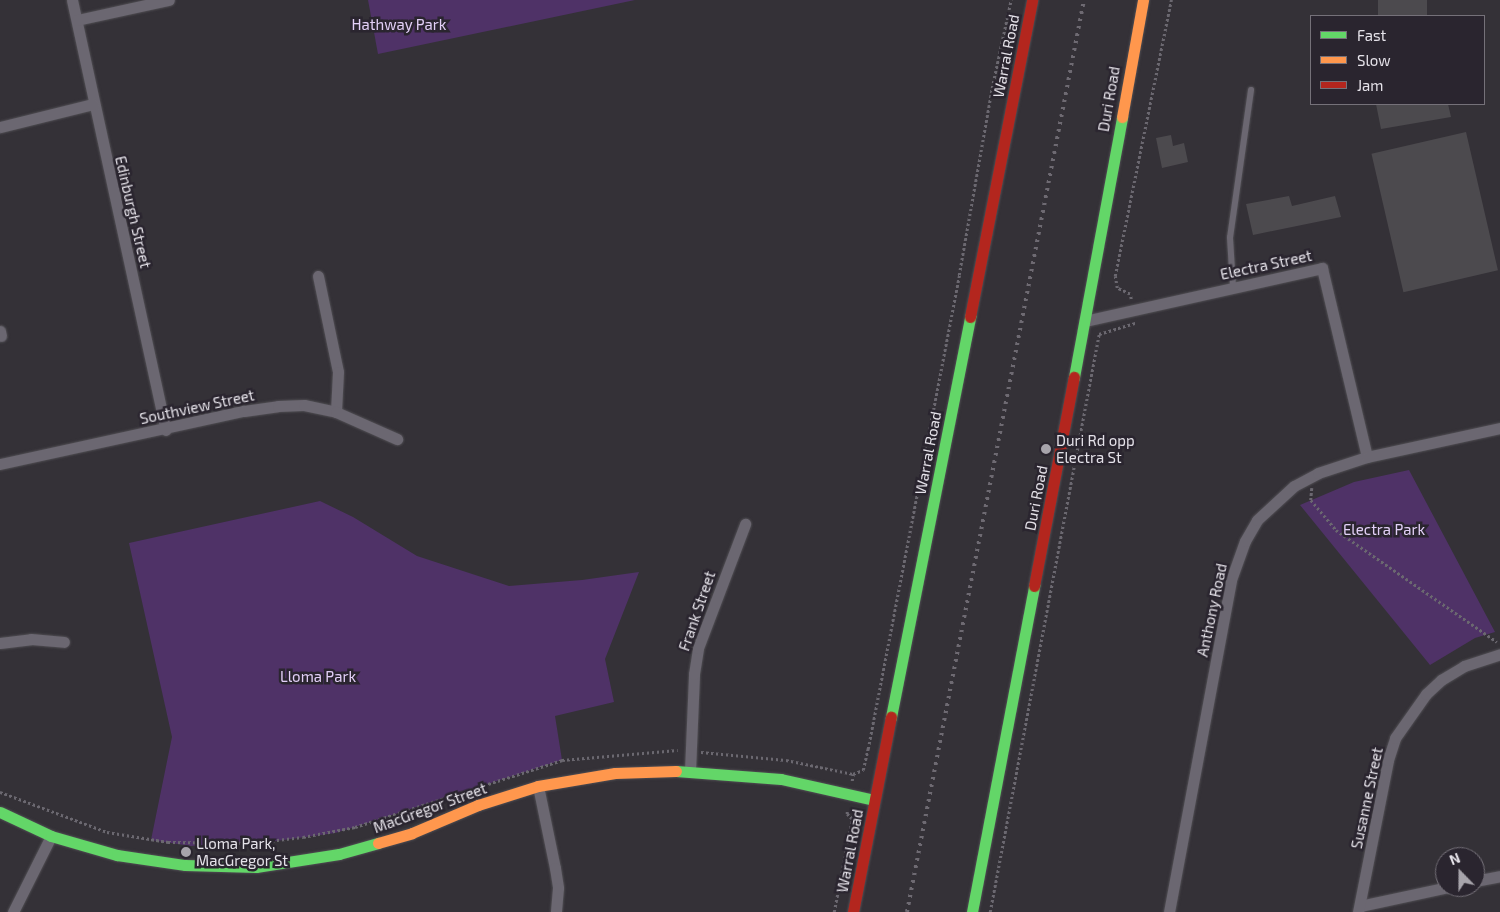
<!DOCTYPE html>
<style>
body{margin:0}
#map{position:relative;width:1500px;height:912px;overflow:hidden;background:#343137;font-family:"Exo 2",sans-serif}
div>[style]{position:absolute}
.green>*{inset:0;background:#4f3267}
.building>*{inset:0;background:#4c4a4e;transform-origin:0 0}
.path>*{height:2.5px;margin-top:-1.25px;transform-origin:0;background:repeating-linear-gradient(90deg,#6b6870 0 2.5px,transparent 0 5px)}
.roads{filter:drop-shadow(0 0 1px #504e53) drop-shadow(0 0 1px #504e53)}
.lane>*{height:5.5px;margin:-2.75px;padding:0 2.75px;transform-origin:2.75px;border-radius:2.75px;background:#6b6771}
.street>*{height:11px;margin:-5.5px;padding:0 5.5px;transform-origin:5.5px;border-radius:5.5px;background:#6b6771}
.fast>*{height:11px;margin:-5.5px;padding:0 5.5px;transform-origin:5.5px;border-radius:5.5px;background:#63d668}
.slow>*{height:11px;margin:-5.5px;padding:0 5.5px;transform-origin:5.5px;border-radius:5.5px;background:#ff974d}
.jam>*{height:11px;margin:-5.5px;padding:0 5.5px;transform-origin:5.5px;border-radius:5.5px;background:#b3261e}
.rail>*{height:4px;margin-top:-2px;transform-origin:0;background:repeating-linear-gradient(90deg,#6e6a72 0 2.5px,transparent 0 7.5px)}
.dots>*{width:14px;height:14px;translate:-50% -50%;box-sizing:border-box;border:2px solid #2a252f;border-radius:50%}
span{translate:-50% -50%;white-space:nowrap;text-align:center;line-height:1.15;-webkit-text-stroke:5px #2a252f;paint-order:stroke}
.park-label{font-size:15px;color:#e2cff7}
.street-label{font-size:15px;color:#e5e2e9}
.poi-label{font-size:15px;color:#e5e2e9}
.left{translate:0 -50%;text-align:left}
.legend{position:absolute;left:1310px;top:15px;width:175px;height:90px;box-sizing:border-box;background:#2a252f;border:1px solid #757179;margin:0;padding:6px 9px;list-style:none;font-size:15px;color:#e5e2e9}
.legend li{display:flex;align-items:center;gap:10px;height:25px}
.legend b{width:25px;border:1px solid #757179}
.north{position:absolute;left:1435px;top:847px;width:50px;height:50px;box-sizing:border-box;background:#2a252f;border:1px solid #757179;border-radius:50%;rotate:338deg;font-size:14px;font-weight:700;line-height:20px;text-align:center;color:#e5e2e9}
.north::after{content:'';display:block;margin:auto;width:18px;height:22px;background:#a7a4ab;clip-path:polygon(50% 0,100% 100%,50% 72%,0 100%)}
</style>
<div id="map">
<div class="green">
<i style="clip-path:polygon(368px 0,635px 0,378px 54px)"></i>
<i style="clip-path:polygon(1409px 470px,1495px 632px,1475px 638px,1430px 665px,1300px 505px,1354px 482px)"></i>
<i style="clip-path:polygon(320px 501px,353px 517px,417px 556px,509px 586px,582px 580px,639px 572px,605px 659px,614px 702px,555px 716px,562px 760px,355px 827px,335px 833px,276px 841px,191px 846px,151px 840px,172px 737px,129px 543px)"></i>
</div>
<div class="building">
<i style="left:1378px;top:0;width:49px;height:16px"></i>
<i style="clip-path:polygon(1376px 104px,1448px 104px,1451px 117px,1381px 129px)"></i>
<i style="left:1466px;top:132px;width:142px;height:97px;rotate:77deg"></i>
<i style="clip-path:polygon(1171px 135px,1173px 146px,1184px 143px,1188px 162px,1162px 168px,1156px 138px)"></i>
<i style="clip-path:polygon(1289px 196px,1292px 206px,1335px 196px,1341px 217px,1253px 235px,1246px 204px)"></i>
</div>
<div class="path">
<i style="left:1131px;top:299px;width:5px;rotate:-101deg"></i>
<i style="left:1130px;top:294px;width:14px;rotate:-155deg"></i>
<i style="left:1117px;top:288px;width:12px;rotate:-99deg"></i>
<i style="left:1115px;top:276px;width:282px;rotate:-78.5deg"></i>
<i style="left:1312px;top:488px;width:12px;rotate:95deg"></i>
<i style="left:1311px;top:500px;width:39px;rotate:50deg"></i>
<i style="left:1336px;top:530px;width:196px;rotate:34.8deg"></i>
<i style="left:701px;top:752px;width:85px;rotate:5.4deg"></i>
<i style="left:786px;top:760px;width:68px;rotate:11.8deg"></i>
<i style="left:852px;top:781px;width:7px;rotate:-82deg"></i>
<i style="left:853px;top:774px;width:11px;rotate:-22deg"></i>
<i style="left:863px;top:770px;width:22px;rotate:-77deg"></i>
<i style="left:868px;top:749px;width:483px;rotate:-79.1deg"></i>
<i style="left:959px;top:275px;width:195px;rotate:-80deg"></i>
<i style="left:993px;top:83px;width:85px;rotate:-77.8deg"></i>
<i style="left:0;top:792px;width:114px;rotate:20.5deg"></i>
<i style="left:107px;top:832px;width:62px;rotate:9.3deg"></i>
<i style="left:168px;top:842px;width:84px;rotate:0.7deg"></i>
<i style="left:252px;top:843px;width:51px;rotate:-6.7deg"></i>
<i style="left:303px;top:837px;width:53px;rotate:-10.9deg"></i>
<i style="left:355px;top:827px;width:218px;rotate:-17.9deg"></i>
<i style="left:562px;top:760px;width:116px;rotate:-4.9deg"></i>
<i style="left:834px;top:912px;width:95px;rotate:-79deg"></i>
<i style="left:852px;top:819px;width:7px;rotate:-135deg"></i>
<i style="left:847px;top:814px;width:5px;rotate:-90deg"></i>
<i style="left:990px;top:912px;width:588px;rotate:-79.32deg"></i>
<i style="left:1099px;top:334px;width:38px;rotate:-17deg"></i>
</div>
<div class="roads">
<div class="lane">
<i style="left:1233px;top:287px;width:49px;rotate:-93.5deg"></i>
<i style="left:1230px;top:238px;width:149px;rotate:-81.9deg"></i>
</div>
<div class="street">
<i style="left:72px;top:0;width:440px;rotate:77.7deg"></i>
<i style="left:77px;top:20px;width:94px;rotate:-12.3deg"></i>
<i style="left:0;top:127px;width:96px;rotate:-13.9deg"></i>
<i style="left:318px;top:276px;width:98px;rotate:78.2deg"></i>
<i style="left:338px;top:372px;width:40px;rotate:92.9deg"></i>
<i style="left:1085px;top:321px;width:243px;rotate:-12.6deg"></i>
<i style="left:1322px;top:268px;width:194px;rotate:76.6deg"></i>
<i style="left:0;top:331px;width:5px;rotate:79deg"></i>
<i style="left:0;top:464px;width:250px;rotate:-12.3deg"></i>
<i style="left:244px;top:411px;width:34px;rotate:-8deg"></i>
<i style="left:278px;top:406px;width:26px;rotate:-2deg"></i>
<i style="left:304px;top:405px;width:33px;rotate:12deg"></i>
<i style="left:336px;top:412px;width:67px;rotate:23.9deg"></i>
<i style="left:0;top:643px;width:31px;rotate:-7deg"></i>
<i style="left:31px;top:639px;width:33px;rotate:5deg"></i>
<i style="left:690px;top:771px;width:97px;rotate:-87.6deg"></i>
<i style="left:694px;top:674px;width:26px;rotate:-81deg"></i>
<i style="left:698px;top:648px;width:133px;rotate:-69.2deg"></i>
<i style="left:538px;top:786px;width:84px;rotate:78.3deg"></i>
<i style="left:555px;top:868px;width:20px;rotate:81deg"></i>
<i style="left:558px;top:888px;width:24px;rotate:95deg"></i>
<i style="left:1475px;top:881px;width:25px;rotate:-11deg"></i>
<i style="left:1360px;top:906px;width:91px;rotate:-12.1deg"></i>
<i style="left:13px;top:912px;width:85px;rotate:-63.4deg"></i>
<i style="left:1169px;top:912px;width:338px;rotate:-79.4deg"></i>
<i style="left:1231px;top:580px;width:41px;rotate:-70.3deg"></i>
<i style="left:1245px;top:541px;width:24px;rotate:-60deg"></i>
<i style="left:1257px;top:520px;width:50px;rotate:-42.6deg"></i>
<i style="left:1294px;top:486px;width:27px;rotate:-28deg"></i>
<i style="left:1318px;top:473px;width:52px;rotate:-18.1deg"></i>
<i style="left:1367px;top:457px;width:136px;rotate:-12.3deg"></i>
<i style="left:1358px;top:912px;width:155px;rotate:-78.8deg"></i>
<i style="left:1388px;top:760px;width:23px;rotate:-72deg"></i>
<i style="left:1395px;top:738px;width:54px;rotate:-54.8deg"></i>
<i style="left:1426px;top:694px;width:21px;rotate:-43deg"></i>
<i style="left:1441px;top:680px;width:27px;rotate:-31deg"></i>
<i style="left:1464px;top:666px;width:38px;rotate:-18deg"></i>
</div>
<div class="fast">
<i style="left:1074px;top:377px;width:264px;rotate:-79.5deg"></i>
<i style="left:891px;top:717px;width:408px;rotate:-78.8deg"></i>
<i style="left:676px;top:771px;width:105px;rotate:4.4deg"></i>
<i style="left:781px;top:779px;width:95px;rotate:12.7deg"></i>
<i style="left:0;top:812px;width:56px;rotate:25.2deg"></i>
<i style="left:51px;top:836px;width:69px;rotate:16.1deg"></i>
<i style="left:117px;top:855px;width:69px;rotate:8.4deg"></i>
<i style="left:185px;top:865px;width:71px;rotate:1.6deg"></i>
<i style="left:256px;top:867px;width:84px;rotate:-8.9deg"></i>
<i style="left:339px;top:854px;width:41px;rotate:-15.8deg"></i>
<i style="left:972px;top:912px;width:332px;rotate:-79.2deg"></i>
</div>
<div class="slow">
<i style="left:1122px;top:117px;width:119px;rotate:-79.8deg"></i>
<i style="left:378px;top:843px;width:35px;rotate:-16deg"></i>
<i style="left:412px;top:833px;width:72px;rotate:-23deg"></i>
<i style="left:478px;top:805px;width:63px;rotate:-17.6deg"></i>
<i style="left:538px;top:786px;width:78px;rotate:-9.6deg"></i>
<i style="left:615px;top:773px;width:61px;rotate:-1.9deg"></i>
</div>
<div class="jam">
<i style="left:970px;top:317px;width:323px;rotate:-78.9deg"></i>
<i style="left:1034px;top:586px;width:213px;rotate:-79.2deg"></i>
<i style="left:853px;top:912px;width:199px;rotate:-79deg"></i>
</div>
</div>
<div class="rail">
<i style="left:907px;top:912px;width:929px;rotate:-79.02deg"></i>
</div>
<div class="dots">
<i style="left:1046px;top:449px;background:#a7a4ab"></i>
<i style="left:186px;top:852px;background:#a7a4ab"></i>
</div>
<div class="park-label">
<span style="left:399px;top:25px">Hathway Park</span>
<span style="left:1384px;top:530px">Electra Park</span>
<span style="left:318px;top:677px">Lloma Park</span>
</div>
<div class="street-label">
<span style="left:1006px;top:56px;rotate:-79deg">Warral Road</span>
<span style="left:1109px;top:99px;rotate:-80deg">Duri Road</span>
<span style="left:133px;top:212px;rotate:77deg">Edinburgh Street</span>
<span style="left:1266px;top:265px;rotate:-12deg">Electra Street</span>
<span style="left:197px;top:407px;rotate:-12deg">Southview Street</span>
<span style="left:928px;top:453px;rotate:-79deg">Warral Road</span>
<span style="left:1036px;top:498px;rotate:-79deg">Duri Road</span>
<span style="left:1212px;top:610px;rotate:-78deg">Anthony Road</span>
<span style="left:697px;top:611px;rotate:-71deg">Frank Street</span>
<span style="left:1367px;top:798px;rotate:-78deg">Susanne Street</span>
<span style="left:430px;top:808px;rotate:-20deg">MacGregor Street</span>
<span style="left:850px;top:851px;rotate:-79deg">Warral Road</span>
</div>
<div class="poi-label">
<span class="left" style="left:1056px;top:449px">Duri Rd opp<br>Electra St</span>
<span class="left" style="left:196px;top:852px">Lloma Park,<br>MacGregor St</span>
</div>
<ul class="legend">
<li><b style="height:6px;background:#63d668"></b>Fast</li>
<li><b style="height:6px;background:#ff974d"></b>Slow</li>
<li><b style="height:6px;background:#b3261e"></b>Jam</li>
</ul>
<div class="north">N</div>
</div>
